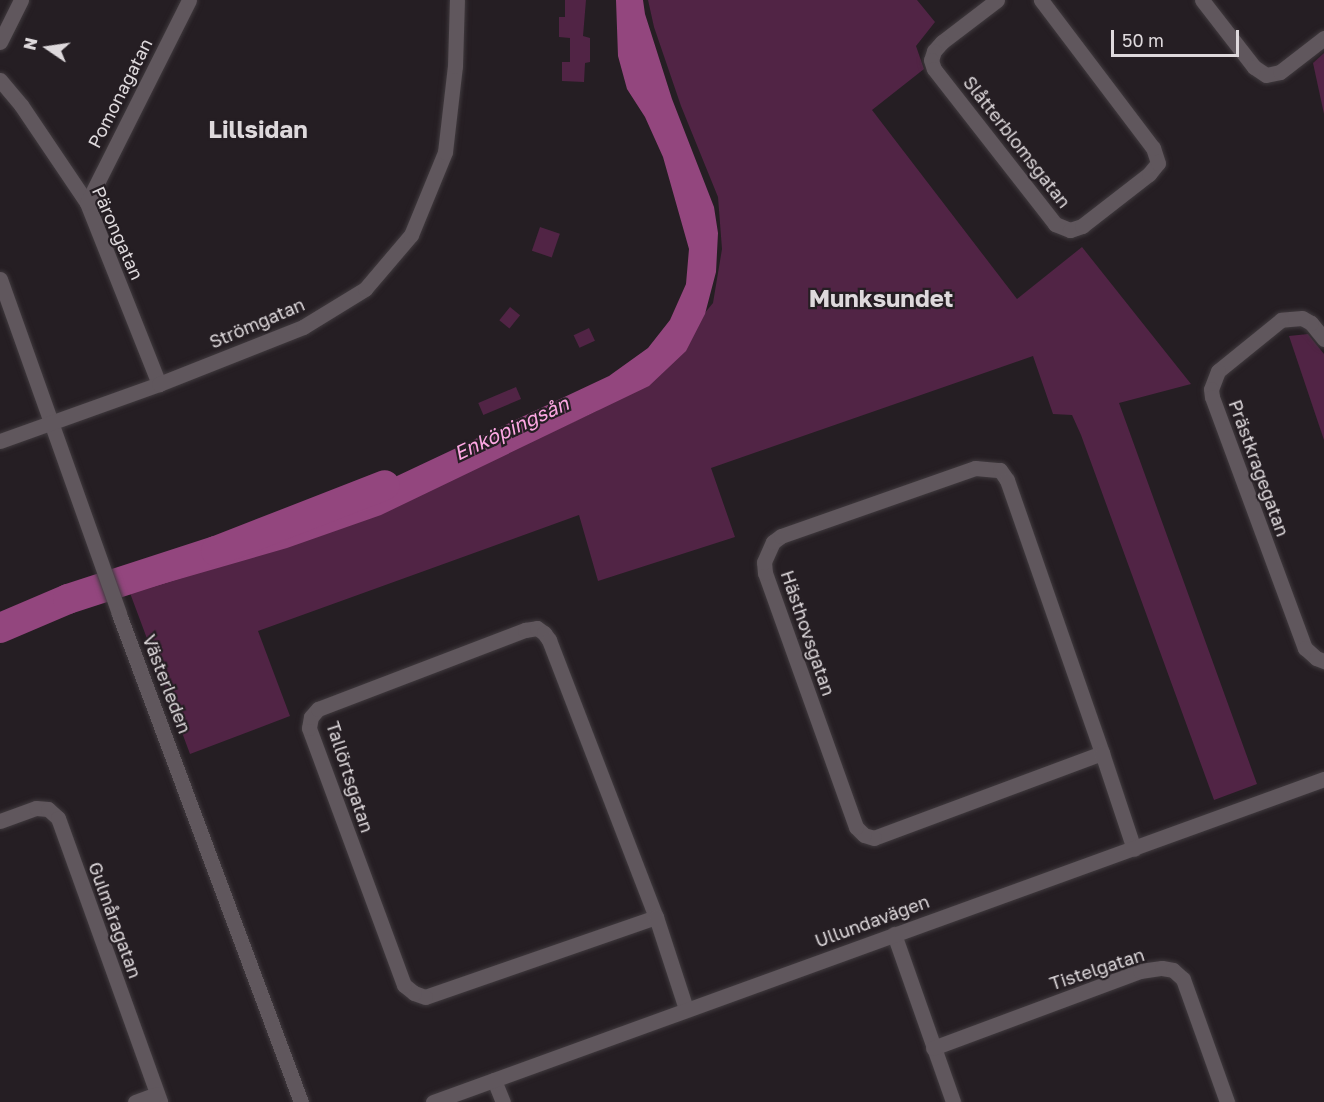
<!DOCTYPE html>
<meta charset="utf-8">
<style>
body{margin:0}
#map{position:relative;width:1324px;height:1102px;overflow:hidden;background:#251e23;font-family:"Golos Text",sans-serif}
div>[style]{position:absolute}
.green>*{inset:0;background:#512445;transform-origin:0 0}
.water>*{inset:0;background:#93467e}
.river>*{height:30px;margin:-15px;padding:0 15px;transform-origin:15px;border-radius:15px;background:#93467e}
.roads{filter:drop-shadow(0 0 2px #403a3e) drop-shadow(0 0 2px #403a3e)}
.minor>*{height:15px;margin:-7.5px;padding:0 7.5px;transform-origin:7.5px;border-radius:7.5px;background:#60575d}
span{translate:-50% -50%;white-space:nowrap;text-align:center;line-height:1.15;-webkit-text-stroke:4.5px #251e23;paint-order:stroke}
.street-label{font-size:18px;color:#ded9dc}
.water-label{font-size:20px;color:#fda8e3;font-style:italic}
.district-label{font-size:24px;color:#ded9dc;font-weight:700}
.north{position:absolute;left:18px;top:18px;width:60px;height:60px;-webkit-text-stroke:4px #251e23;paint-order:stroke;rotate:283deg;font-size:16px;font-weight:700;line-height:24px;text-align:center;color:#ded9dc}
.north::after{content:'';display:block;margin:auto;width:21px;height:27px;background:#ded9dc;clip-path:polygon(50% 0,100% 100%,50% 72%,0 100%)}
.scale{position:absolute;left:1111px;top:30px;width:128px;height:27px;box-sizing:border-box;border:3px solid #ded9dc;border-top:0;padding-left:8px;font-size:18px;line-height:21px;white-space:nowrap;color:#ded9dc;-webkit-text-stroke:4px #251e23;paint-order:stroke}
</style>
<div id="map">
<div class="green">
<i style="clip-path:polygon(565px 0,586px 0,583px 36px,590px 38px,590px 62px,585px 63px,584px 82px,562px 81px,562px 62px,570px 62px,570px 38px,559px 37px,559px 17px,565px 17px)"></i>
<i style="clip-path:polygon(648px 0,917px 0,935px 22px,916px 46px,924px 69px,872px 110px,1017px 299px,1082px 247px,1191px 384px,1119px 403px,1257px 784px,1214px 800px,1081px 435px,1072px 415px,1053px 414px,1033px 356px,711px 468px,735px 537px,598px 581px,579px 515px,258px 631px,290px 716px,190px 754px,130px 593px,320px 530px,439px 484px,597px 411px,660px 367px,713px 303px,722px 249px,718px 197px,681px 106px,654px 27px)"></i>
<i style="clip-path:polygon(1324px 53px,1324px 114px,1313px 63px)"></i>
<i style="left:540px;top:227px;width:21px;height:25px;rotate:19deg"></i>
<i style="left:510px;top:307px;width:13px;height:17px;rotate:39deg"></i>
<i style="left:589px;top:328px;width:14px;height:17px;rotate:65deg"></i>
<i style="clip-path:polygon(1308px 334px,1324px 354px,1324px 440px,1289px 336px)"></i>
<i style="left:516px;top:387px;width:13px;height:41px;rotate:67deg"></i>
</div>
<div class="water">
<i style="clip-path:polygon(616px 0,643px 0,645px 14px,672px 99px,714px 207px,718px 233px,716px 272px,705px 314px,686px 351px,649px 386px,381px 515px,287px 548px,138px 591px,131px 575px,276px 533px,609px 376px,648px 348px,670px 320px,686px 284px,689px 249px,663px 157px,645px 117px,627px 89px,618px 56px)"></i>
</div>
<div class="river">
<i style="left:0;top:628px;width:74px;rotate:-23.1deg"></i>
<i style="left:68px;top:599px;width:156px;rotate:-18deg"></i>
<i style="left:216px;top:551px;width:181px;rotate:-21.3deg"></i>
</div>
<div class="roads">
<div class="minor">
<i style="left:997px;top:0;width:69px;rotate:142.6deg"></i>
<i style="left:942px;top:42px;width:12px;rotate:132deg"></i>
<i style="left:934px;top:51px;width:9px;rotate:108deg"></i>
<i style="left:931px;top:60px;width:9px;rotate:72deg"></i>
<i style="left:934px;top:69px;width:197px;rotate:52deg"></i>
<i style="left:1055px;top:224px;width:16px;rotate:22deg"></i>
<i style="left:1070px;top:230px;width:13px;rotate:-18deg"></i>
<i style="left:1082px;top:226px;width:85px;rotate:-37.8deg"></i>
<i style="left:1149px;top:174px;width:14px;rotate:-51deg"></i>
<i style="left:1158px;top:163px;width:16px;rotate:-108deg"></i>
<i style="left:1153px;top:148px;width:186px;rotate:-127.1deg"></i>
<i style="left:1202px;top:0;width:85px;rotate:52.2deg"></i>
<i style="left:1254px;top:67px;width:14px;rotate:34deg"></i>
<i style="left:1266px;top:75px;width:14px;rotate:-12deg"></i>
<i style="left:1280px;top:72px;width:56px;rotate:-37.7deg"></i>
<i style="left:0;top:42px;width:47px;rotate:-63.4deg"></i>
<i style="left:0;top:80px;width:33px;rotate:50deg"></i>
<i style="left:21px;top:105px;width:118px;rotate:56deg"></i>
<i style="left:87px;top:203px;width:195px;rotate:68.3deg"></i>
<i style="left:87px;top:203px;width:227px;rotate:-63.3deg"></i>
<i style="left:0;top:279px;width:356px;rotate:70.4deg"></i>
<i style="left:119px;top:614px;width:521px;rotate:69.55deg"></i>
<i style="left:1324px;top:339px;width:21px;rotate:-129deg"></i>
<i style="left:1311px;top:323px;width:10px;rotate:-151deg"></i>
<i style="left:1302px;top:318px;width:21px;rotate:175deg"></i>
<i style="left:1281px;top:320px;width:81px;rotate:141deg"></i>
<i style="left:1218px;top:371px;width:19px;rotate:111deg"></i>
<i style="left:1211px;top:389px;width:8px;rotate:83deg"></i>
<i style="left:1212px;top:397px;width:268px;rotate:69.7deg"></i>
<i style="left:1305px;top:648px;width:15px;rotate:42deg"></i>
<i style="left:1316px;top:658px;width:9px;rotate:21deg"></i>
<i style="left:0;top:441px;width:169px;rotate:-19.7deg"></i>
<i style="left:159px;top:384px;width:155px;rotate:-21.6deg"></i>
<i style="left:303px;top:327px;width:73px;rotate:-31.5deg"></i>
<i style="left:365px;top:289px;width:71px;rotate:-49.6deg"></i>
<i style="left:411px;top:235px;width:90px;rotate:-67.7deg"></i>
<i style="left:445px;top:152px;width:87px;rotate:-83.4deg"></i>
<i style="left:455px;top:66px;width:66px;rotate:-88.3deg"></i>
<i style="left:1102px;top:753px;width:243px;rotate:159.6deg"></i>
<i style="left:874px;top:838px;width:10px;rotate:-163deg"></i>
<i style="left:864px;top:835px;width:11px;rotate:-135deg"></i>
<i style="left:856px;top:827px;width:270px;rotate:-109.7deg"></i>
<i style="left:765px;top:573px;width:11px;rotate:-95deg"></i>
<i style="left:764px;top:562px;width:22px;rotate:-66deg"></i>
<i style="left:773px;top:542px;width:10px;rotate:-37deg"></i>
<i style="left:781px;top:536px;width:206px;rotate:-19.3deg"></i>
<i style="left:975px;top:468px;width:25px;rotate:5deg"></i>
<i style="left:1000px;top:470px;width:12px;rotate:55deg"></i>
<i style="left:1007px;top:480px;width:289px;rotate:70.8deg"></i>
<i style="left:1102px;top:753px;width:101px;rotate:71.6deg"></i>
<i style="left:0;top:821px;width:38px;rotate:-20deg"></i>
<i style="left:36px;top:808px;width:12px;rotate:5deg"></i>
<i style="left:48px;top:809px;width:13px;rotate:42deg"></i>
<i style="left:58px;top:818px;width:302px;rotate:70.2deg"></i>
<i style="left:656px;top:917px;width:244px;rotate:160.9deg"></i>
<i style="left:425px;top:997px;width:12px;rotate:-160deg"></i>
<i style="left:414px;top:993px;width:13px;rotate:-141deg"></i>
<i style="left:404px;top:985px;width:274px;rotate:-110.3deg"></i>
<i style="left:309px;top:728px;width:11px;rotate:-80deg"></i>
<i style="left:311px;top:717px;width:11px;rotate:-49deg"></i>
<i style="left:318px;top:709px;width:222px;rotate:-20.9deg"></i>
<i style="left:525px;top:630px;width:12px;rotate:-9deg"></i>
<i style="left:537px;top:628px;width:9px;rotate:36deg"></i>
<i style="left:544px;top:633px;width:9px;rotate:54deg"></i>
<i style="left:549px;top:640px;width:297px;rotate:68.9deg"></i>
<i style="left:656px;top:917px;width:97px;rotate:71.9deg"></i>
<i style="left:894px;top:934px;width:178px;rotate:70.6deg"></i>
<i style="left:933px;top:1048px;width:221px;rotate:-20.4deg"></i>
<i style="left:1140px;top:971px;width:22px;rotate:-8deg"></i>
<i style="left:1162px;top:968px;width:11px;rotate:10deg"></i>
<i style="left:1173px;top:970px;width:13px;rotate:42deg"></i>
<i style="left:1183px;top:979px;width:131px;rotate:70.3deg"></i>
<i style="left:494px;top:1080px;width:24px;rotate:68deg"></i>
<i style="left:135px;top:1102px;width:23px;rotate:-20deg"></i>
<i style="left:433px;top:1102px;width:948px;rotate:-19.93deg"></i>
</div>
</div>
<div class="street-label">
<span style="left:120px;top:93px;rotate:-63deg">Pomonagatan</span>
<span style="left:1017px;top:142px;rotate:52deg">Slåtterblomsgatan</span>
<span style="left:118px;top:233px;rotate:66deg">Pärongatan</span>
<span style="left:257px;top:323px;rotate:-23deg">Strömgatan</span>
<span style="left:1259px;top:468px;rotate:70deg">Prästkragegatan</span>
<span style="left:808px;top:633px;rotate:71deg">Hästhovsgatan</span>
<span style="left:167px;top:684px;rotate:69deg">Västerleden</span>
<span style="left:350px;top:777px;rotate:72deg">Tallörtsgatan</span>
<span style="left:115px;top:920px;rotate:70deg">Gulmåragatan</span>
<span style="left:872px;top:921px;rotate:-20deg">Ullundavägen</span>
<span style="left:1097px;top:969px;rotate:-18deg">Tistelgatan</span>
</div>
<div class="water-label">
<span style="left:511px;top:428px;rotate:-25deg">Enköpingsån</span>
</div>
<div class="district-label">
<span style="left:258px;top:129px">Lillsidan</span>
<span style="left:881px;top:298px">Munksundet</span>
</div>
<div class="north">N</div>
<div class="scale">50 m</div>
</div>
